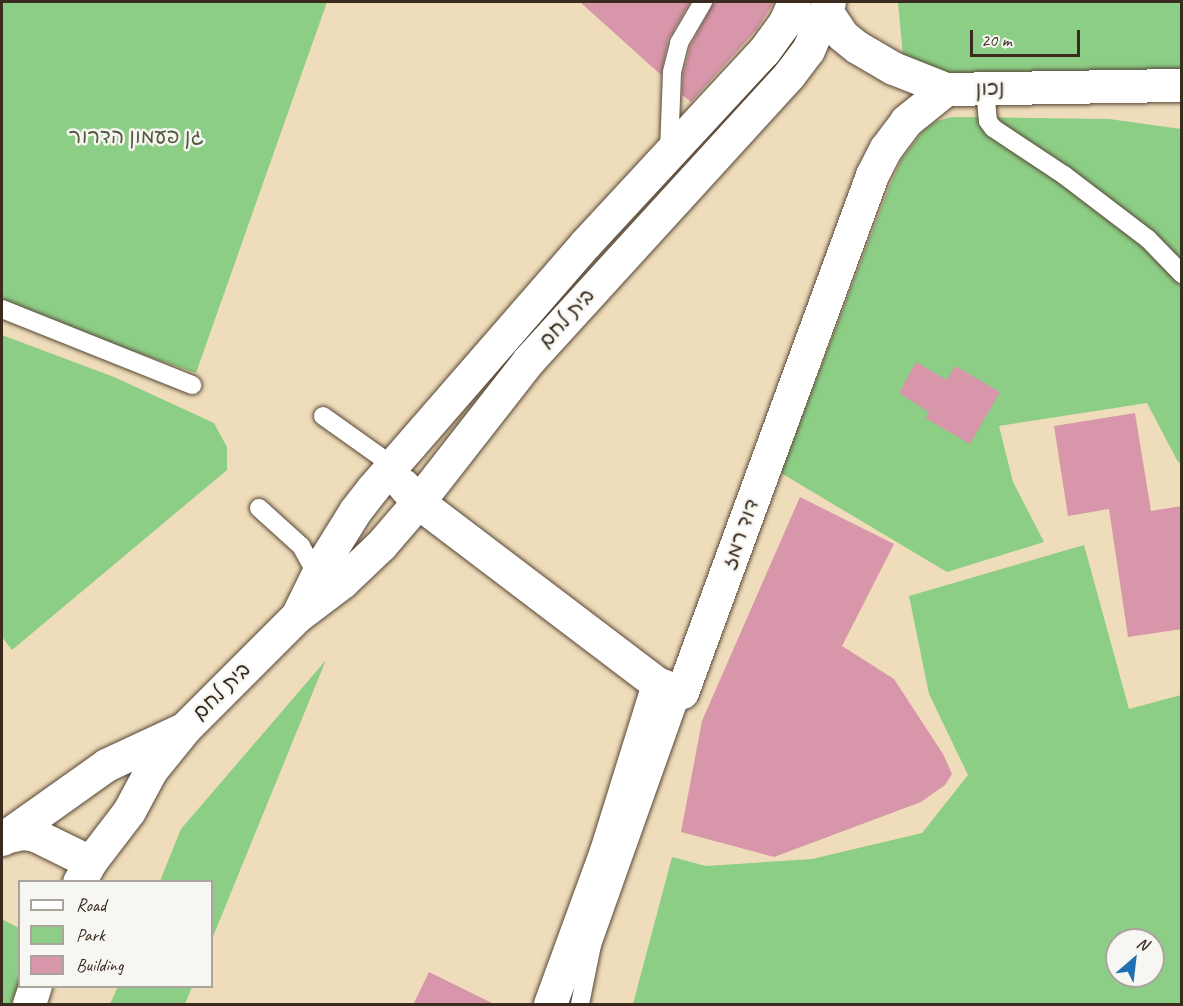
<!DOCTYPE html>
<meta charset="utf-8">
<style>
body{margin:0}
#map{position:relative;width:1183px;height:1006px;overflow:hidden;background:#eedcba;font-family:Caveat,"Playpen Sans Hebrew",sans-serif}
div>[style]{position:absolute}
.green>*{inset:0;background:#8dce86}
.building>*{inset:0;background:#d796a9}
.roads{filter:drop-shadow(0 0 2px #564535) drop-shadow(0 0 2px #564535)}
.lane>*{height:18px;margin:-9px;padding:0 9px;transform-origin:9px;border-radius:9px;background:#fff}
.street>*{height:33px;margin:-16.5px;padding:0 16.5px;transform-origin:16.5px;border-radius:16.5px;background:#fff}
.secondary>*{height:33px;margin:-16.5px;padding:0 16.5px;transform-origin:16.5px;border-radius:16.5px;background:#fff}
span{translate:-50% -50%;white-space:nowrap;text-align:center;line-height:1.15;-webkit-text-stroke:5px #f6f6f2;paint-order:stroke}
.street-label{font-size:21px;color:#3b2a1e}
.park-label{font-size:21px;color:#545b3d}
.frame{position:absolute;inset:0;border:3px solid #3b2a1e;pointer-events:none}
.legend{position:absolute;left:18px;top:880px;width:195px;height:108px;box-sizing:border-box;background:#f6f6f2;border:2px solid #aba49d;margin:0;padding:8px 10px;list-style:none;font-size:18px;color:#3b2a1e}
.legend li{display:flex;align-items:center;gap:12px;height:30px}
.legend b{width:30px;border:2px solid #aba49d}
.north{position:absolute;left:1105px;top:928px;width:60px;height:60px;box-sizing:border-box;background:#f6f6f2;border:2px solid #aba49d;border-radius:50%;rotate:28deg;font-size:16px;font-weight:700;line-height:24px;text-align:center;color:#3b2a1e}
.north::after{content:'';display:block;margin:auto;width:21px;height:27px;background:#1f6fb2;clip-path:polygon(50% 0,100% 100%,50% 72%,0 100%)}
.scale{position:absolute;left:970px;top:30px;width:110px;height:27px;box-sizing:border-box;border:3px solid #3b2a1e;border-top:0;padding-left:8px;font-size:18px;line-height:21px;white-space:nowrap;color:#3b2a1e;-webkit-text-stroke:4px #f6f6f2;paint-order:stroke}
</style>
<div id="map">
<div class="green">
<i style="clip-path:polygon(2px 2px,327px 2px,196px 373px,2px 306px)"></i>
<i style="clip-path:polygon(898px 2px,1181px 2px,1181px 75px,938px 87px,904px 67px)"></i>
<i style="clip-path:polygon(952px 117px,1109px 119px,1181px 129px,1181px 463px,1178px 462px,1147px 403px,999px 426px,1013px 482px,1044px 542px,947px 572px,781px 473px,890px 185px,902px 159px,924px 130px,937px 121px)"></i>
<i style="clip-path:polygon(2px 335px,114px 377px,214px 423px,227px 447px,227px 470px,12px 650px,2px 637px)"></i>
<i style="clip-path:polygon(evenodd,1084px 545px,1129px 709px,1181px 695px,1181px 1004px,633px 1004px,672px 857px,706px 866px,812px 859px,922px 833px,968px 775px,929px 694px,909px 596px,1084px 545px,1117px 940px,1153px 940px,1153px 976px,1117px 976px,1117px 940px)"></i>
<i style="clip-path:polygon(326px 660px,212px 939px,212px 882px,160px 881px,181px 829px)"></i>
<i style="clip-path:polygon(2px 919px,19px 928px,19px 984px,12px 1004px,2px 1004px)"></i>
<i style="clip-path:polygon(118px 986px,192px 986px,192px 987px,185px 1004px,110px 1004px)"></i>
</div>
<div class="building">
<i style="clip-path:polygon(580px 2px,690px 2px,668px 40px,661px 75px)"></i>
<i style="clip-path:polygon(714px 2px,774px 2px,757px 29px,691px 102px,682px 95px,683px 74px,690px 47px)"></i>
<i style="clip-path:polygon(916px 362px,947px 380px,955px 366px,1000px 392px,970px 444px,925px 418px,929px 412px,899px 393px)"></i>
<i style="clip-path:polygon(1135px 413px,1151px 511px,1182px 506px,1182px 629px,1128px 637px,1109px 509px,1068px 516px,1054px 426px)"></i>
<i style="clip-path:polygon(800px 497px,894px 544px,842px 646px,894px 679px,943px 754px,952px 774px,945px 785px,921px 802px,774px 857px,681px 832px,702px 721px)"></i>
<i style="clip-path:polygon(429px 972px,496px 1005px,413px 1005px)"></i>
</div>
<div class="roads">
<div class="lane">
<i style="left:985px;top:88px;width:33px;rotate:85deg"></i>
<i style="left:988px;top:121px;width:9px;rotate:54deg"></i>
<i style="left:993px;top:128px;width:85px;rotate:33.5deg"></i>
<i style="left:1064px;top:175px;width:106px;rotate:37.3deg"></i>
<i style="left:1148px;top:239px;width:49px;rotate:45.8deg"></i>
<i style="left:669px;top:151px;width:79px;rotate:-87.8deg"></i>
<i style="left:672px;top:72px;width:30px;rotate:-76deg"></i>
<i style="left:679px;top:43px;width:48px;rotate:-59.7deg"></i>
<i style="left:2px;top:309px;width:205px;rotate:21.8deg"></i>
<i style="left:323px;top:416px;width:85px;rotate:35.4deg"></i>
<i style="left:259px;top:508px;width:57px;rotate:42.1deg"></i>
<i style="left:301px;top:546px;width:33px;rotate:61deg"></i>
<i style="left:580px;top:1004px;width:60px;rotate:-78.5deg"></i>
<i style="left:592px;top:945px;width:269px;rotate:-70.4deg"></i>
<i style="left:682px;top:692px;width:6px;rotate:-121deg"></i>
</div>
<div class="street">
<i style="left:826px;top:11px;width:29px;rotate:56deg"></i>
<i style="left:842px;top:35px;width:19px;rotate:39deg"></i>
<i style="left:857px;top:47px;width:42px;rotate:30.3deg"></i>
<i style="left:893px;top:68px;width:57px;rotate:21.6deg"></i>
<i style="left:946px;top:89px;width:236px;rotate:-1deg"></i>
<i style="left:682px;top:692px;width:551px;rotate:-69.82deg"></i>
<i style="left:872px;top:175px;width:30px;rotate:-63deg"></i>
<i style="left:886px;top:148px;width:34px;rotate:-53deg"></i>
<i style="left:906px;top:121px;width:51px;rotate:-38.7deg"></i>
</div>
<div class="secondary">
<i style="left:403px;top:485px;width:23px;rotate:49deg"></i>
<i style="left:418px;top:502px;width:301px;rotate:37.2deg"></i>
<i style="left:658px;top:684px;width:25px;rotate:18deg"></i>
<i style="left:299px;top:612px;width:57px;rotate:-63.9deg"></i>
<i style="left:324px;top:561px;width:59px;rotate:-58.2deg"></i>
<i style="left:355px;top:511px;width:28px;rotate:-52deg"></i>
<i style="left:372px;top:489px;width:325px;rotate:-49deg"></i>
<i style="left:585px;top:244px;width:263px;rotate:-47.2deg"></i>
<i style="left:764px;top:51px;width:36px;rotate:-54deg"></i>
<i style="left:785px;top:22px;width:22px;rotate:-66deg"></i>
<i style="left:5px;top:837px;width:18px;rotate:-13deg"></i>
<i style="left:23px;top:833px;width:12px;rotate:9deg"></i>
<i style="left:35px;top:835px;width:61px;rotate:26.1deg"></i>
<i style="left:2px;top:839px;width:128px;rotate:-35.4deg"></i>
<i style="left:106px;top:765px;width:83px;rotate:-25deg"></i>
<i style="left:79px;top:882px;width:23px;rotate:-61deg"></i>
<i style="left:90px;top:862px;width:64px;rotate:-52.6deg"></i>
<i style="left:129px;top:811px;width:47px;rotate:-61.8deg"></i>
<i style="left:151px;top:770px;width:54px;rotate:-51deg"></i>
<i style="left:185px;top:728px;width:158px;rotate:-45deg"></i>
<i style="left:297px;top:616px;width:56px;rotate:-37.1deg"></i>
<i style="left:342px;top:582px;width:54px;rotate:-43.5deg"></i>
<i style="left:381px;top:545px;width:57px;rotate:-49.3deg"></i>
<i style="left:418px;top:502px;width:179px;rotate:-52deg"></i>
<i style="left:528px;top:361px;width:387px;rotate:-47.6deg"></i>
<i style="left:789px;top:75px;width:31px;rotate:-53deg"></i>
<i style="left:808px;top:50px;width:52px;rotate:-66.4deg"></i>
<i style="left:29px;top:1004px;width:19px;rotate:-72deg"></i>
<i style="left:550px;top:1004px;width:163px;rotate:-69.9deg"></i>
<i style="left:606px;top:851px;width:175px;rotate:-72.7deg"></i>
</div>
</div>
<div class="street-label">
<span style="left:990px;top:88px;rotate:-2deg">נכון</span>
<span style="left:566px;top:318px;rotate:-48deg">בית לחם</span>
<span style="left:740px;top:534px;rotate:-70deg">דוד רמז</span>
<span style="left:221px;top:691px;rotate:-45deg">בית לחם</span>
</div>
<div class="park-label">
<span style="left:136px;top:136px">גן פעמון הדרור</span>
</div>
<div class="frame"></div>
<ul class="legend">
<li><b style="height:8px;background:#fff"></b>Road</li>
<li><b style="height:16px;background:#8dce86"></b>Park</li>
<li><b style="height:16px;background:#d796a9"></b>Building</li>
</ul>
<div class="north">N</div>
<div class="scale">20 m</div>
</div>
